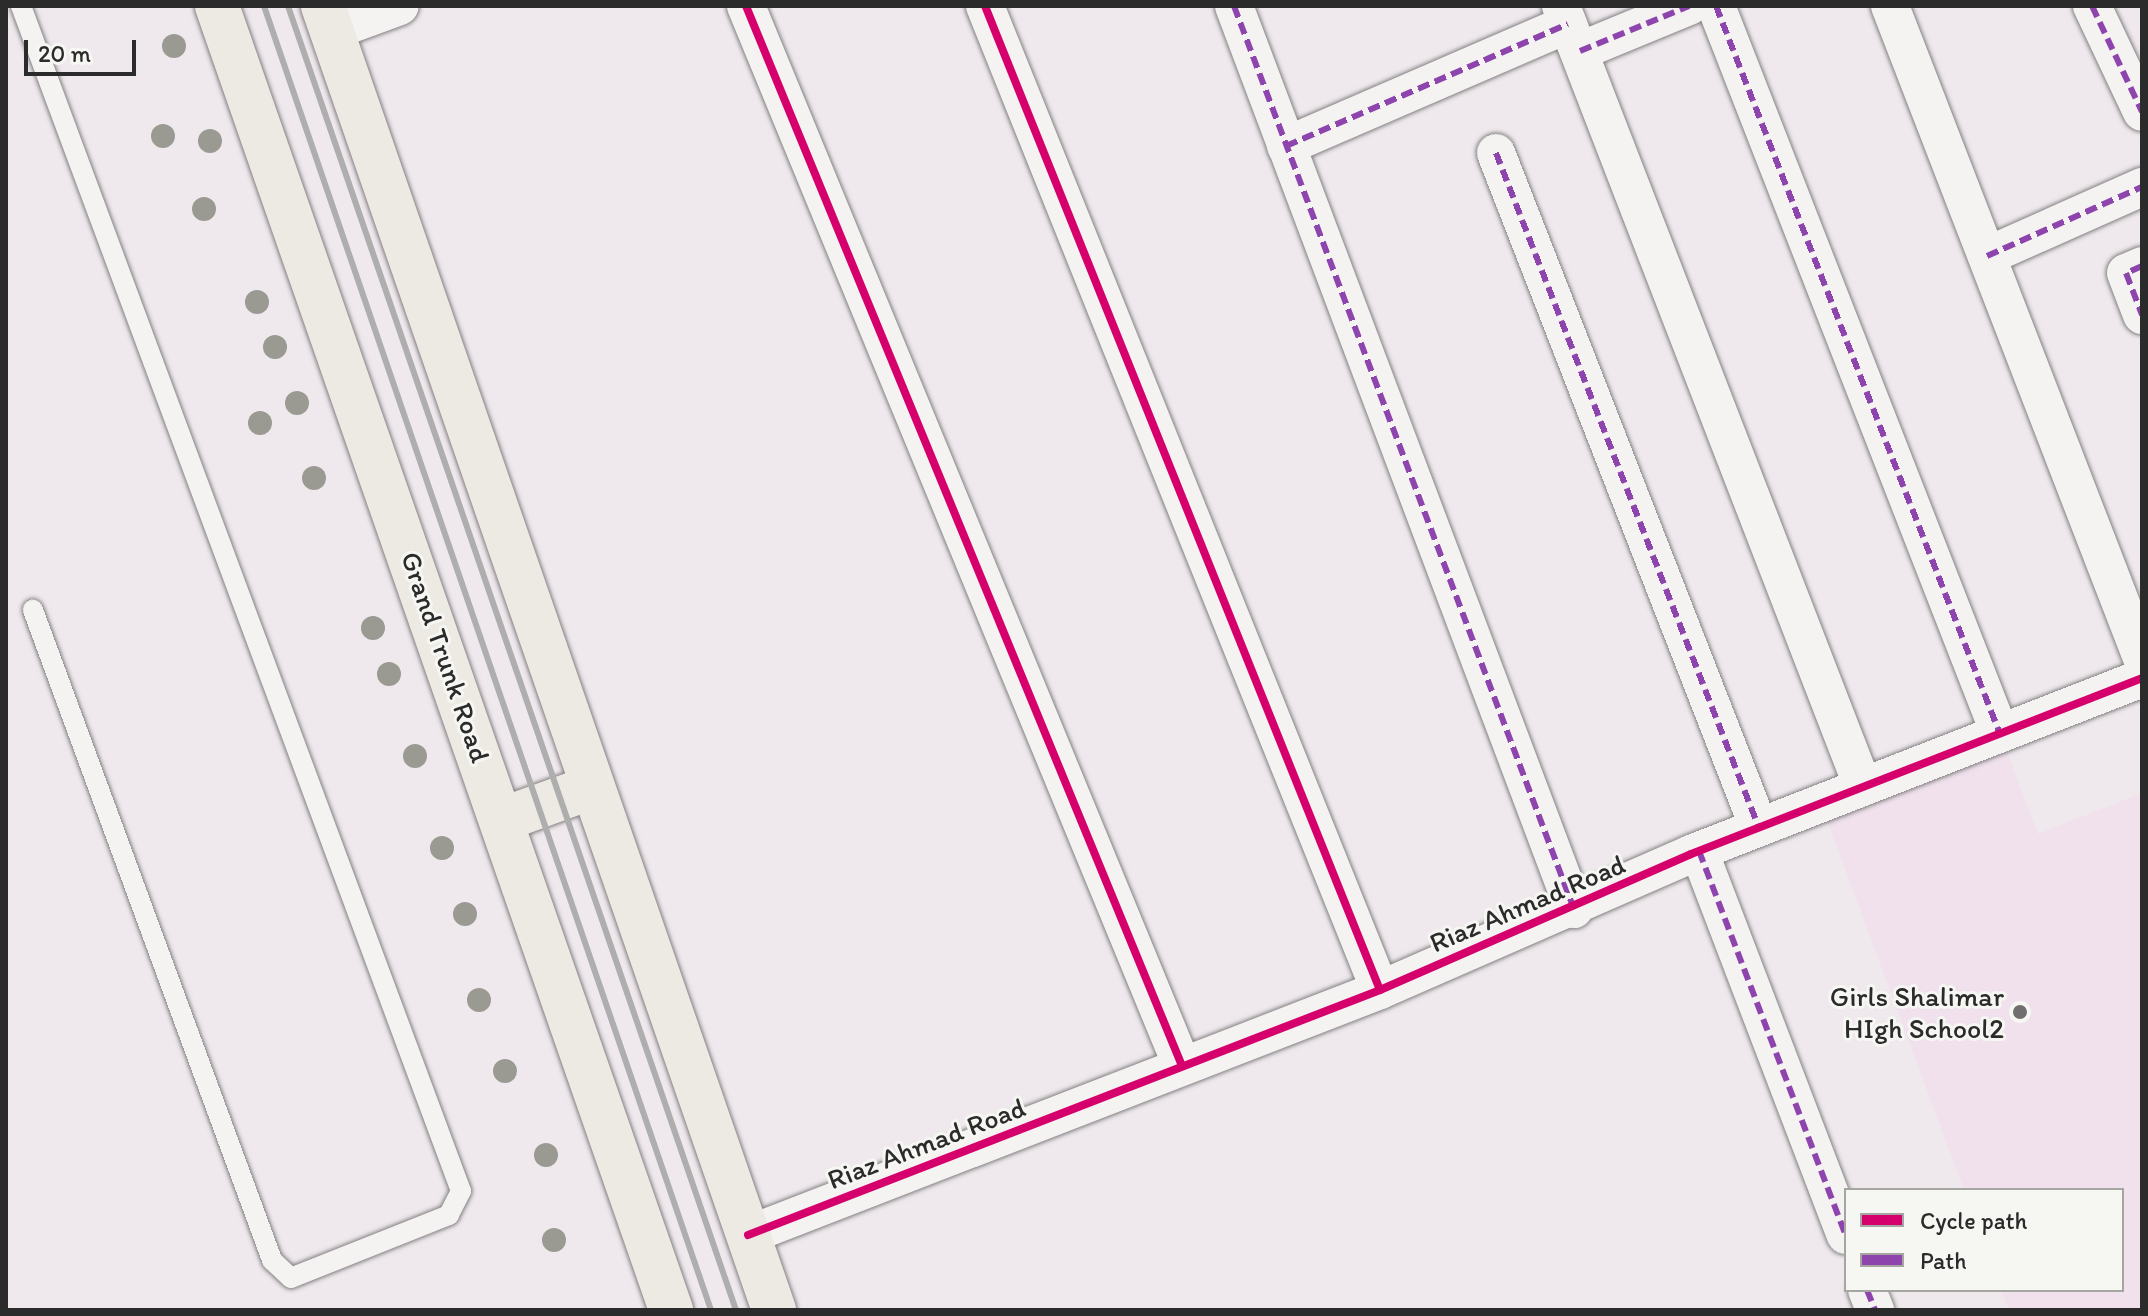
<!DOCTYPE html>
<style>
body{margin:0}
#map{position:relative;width:2148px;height:1316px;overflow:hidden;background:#efe9ed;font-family:Itim,sans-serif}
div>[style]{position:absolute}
.built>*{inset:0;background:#f0e1ec}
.roads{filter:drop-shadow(0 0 2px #838082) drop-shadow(0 0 2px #838082)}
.service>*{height:20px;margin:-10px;padding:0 10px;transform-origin:10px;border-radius:10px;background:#f4f3f2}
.minor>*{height:38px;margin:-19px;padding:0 19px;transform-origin:19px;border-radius:19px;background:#f4f3f2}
.primary>*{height:44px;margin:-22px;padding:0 22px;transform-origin:22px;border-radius:22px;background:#ede9e3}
.rail>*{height:6px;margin:-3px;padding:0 3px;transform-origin:3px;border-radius:3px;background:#afaeae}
.quiet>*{height:6px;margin-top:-3px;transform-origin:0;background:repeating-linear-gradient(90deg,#8e44ad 0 12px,transparent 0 18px)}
.cycleway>*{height:8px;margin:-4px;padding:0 4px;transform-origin:4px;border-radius:4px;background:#d6006c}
.trees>*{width:24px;height:24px;margin:-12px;border-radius:50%;background:#9a9a92}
.dots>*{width:22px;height:22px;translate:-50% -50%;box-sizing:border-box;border:4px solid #f6f6f2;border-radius:50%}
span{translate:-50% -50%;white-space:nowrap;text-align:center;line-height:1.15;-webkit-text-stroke:6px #f6f6f2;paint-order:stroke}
.street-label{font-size:28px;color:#2b2b2b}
.poi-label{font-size:28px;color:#2b2b2b}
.right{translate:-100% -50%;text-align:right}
.frame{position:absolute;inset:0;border:8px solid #2b2b2b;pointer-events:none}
.legend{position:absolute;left:1844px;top:1188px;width:280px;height:104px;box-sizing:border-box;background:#f6f6f2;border:2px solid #a5a5a2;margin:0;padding:10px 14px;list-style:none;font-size:24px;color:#2b2b2b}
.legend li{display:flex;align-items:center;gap:16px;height:40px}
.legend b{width:40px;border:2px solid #a5a5a2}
.scale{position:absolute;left:24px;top:40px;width:112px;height:36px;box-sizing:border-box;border:4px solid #2b2b2b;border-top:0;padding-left:10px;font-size:24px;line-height:28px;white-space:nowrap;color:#2b2b2b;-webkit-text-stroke:6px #f6f6f2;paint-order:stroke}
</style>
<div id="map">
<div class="built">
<i style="clip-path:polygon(2000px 734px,2038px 834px,2142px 793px,2142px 1310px,2009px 1310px,2001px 1290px,2122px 1290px,2122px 1190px,1964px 1190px,1821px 804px)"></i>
</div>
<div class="roads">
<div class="service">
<i style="left:21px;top:6px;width:1264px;rotate:69.63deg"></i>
<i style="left:461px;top:1191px;width:27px;rotate:117deg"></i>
<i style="left:449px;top:1215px;width:170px;rotate:158.3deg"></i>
<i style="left:291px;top:1278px;width:26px;rotate:-137deg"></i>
<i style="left:272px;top:1260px;width:693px;rotate:-110.19deg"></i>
</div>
<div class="minor">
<i style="left:746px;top:6px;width:1146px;rotate:67.64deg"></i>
<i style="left:985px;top:6px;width:1060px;rotate:68.13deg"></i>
<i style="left:1234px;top:6px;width:965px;rotate:69.37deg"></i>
<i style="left:1561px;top:6px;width:837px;rotate:68.86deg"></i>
<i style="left:1716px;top:6px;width:781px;rotate:68.69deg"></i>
<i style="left:1890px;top:6px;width:699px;rotate:68.87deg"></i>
<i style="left:2092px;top:6px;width:117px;rotate:64.7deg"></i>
<i style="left:332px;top:31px;width:72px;rotate:-20.2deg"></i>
<i style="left:1580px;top:51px;width:118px;rotate:-22.4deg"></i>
<i style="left:1286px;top:146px;width:307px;rotate:-23.4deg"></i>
<i style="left:1496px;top:153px;width:724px;rotate:68.71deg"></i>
<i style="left:1987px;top:256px;width:170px;rotate:-24deg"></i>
<i style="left:2142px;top:266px;width:17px;rotate:156deg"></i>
<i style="left:2126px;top:273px;width:45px;rotate:69.1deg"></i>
<i style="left:1699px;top:851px;width:411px;rotate:69.1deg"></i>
<i style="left:748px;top:1235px;width:678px;rotate:-21.19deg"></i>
<i style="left:1380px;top:990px;width:339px;rotate:-23.6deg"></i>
<i style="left:1691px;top:854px;width:484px;rotate:-21.3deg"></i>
<i style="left:1867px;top:1290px;width:22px;rotate:68deg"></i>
</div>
<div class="primary">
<i style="left:217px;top:6px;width:1381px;rotate:70.8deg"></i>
<i style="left:323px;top:6px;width:1380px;rotate:70.92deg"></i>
<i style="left:504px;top:819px;width:94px;rotate:-20deg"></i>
</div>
</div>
<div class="rail">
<i style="left:264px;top:6px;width:1378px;rotate:71.08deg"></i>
<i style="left:288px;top:6px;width:1379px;rotate:71.04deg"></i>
</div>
<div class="quiet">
<i style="left:1234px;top:6px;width:965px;rotate:69.37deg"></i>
<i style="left:1716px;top:6px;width:781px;rotate:68.69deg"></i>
<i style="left:2092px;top:6px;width:117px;rotate:64.7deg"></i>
<i style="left:1580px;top:51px;width:118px;rotate:-22.4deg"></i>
<i style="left:1286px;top:146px;width:307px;rotate:-23.4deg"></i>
<i style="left:1496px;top:153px;width:724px;rotate:68.71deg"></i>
<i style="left:1987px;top:256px;width:170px;rotate:-24deg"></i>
<i style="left:2142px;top:266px;width:17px;rotate:156deg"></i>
<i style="left:2126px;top:273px;width:45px;rotate:69.1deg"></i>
<i style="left:1699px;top:851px;width:411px;rotate:69.1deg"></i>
<i style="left:1867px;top:1290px;width:22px;rotate:68deg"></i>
</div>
<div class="cycleway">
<i style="left:746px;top:6px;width:1146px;rotate:67.64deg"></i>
<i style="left:985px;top:6px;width:1060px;rotate:68.13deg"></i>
<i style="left:748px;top:1235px;width:678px;rotate:-21.19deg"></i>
<i style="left:1380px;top:990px;width:339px;rotate:-23.6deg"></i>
<i style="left:1691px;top:854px;width:484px;rotate:-21.3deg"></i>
</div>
<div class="trees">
<i style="left:174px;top:46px"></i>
<i style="left:163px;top:136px"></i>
<i style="left:210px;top:141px"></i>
<i style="left:204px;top:209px"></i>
<i style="left:257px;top:302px"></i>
<i style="left:275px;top:347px"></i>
<i style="left:297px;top:403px"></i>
<i style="left:260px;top:423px"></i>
<i style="left:314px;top:478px"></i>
<i style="left:373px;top:628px"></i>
<i style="left:389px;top:674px"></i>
<i style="left:415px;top:756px"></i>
<i style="left:442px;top:848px"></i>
<i style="left:465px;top:914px"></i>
<i style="left:479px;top:1000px"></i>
<i style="left:505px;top:1071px"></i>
<i style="left:546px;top:1155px"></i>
<i style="left:554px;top:1240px"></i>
</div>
<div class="dots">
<i style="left:2020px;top:1012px;background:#706e6f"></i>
</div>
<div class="street-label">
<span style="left:446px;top:657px;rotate:71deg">Grand Trunk Road</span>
<span style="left:1527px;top:903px;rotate:-23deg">Riaz Ahmad Road</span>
<span style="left:926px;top:1143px;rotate:-21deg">Riaz Ahmad Road</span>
</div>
<div class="poi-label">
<span class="right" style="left:2004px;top:1012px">Girls Shalimar<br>HIgh School2</span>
</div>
<div class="frame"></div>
<ul class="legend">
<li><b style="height:10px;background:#d6006c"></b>Cycle path</li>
<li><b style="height:10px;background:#8e44ad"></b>Path</li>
</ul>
<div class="scale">20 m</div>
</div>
